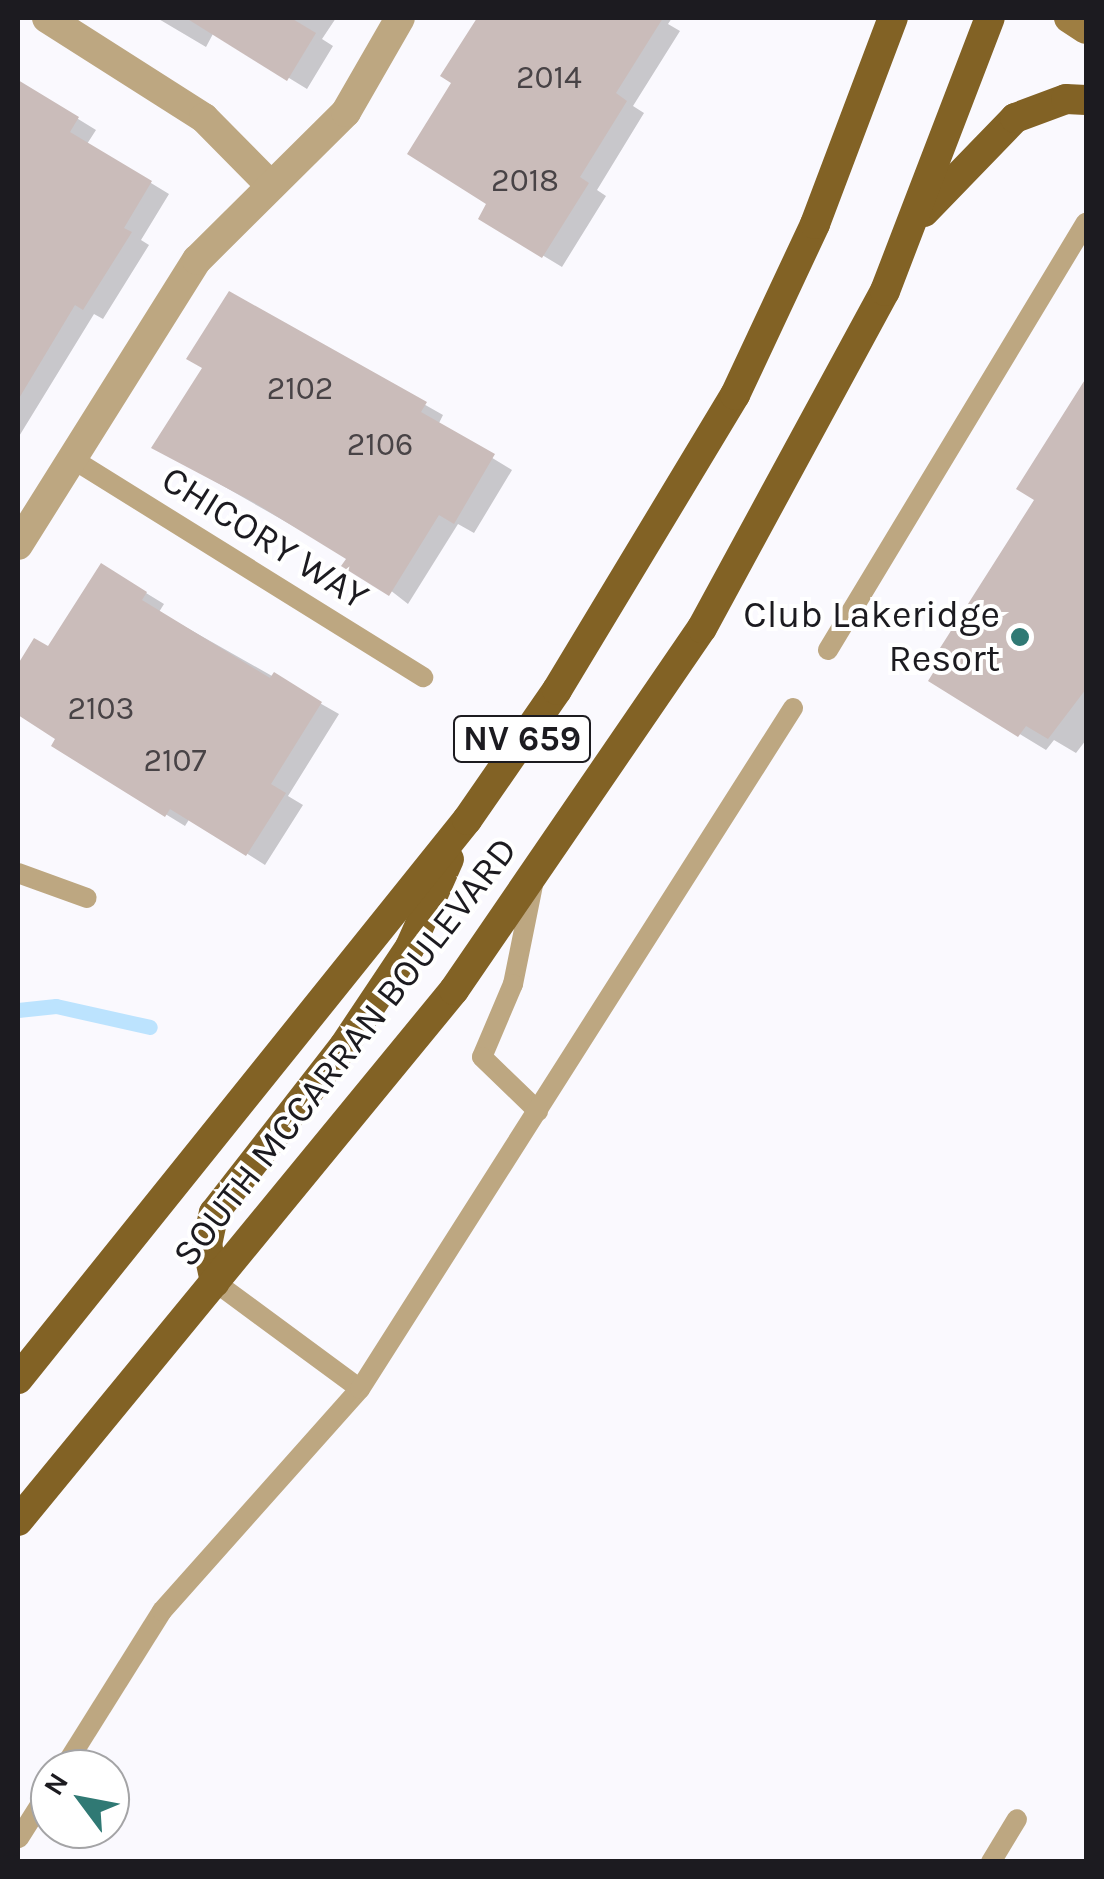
<!DOCTYPE html>
<style>
body{margin:0}
#map{position:relative;width:1104px;height:1879px;overflow:hidden;background:#faf9fe;font-family:Karla,sans-serif}
div>[style]{position:absolute}
.shadow>*{inset:0;background:#0003}
.stream>*{height:15px;margin:-7.5px;padding:0 7.5px;transform-origin:7.5px;border-radius:7.5px;background:#bce3fe}
.building>*{inset:0;background:#cabcba}
.lane>*{height:20px;margin:-10px;padding:0 10px;transform-origin:10px;border-radius:10px;background:#bda781}
.street>*{height:30px;margin:-15px;padding:0 15px;transform-origin:15px;border-radius:15px;background:#bda781}
.secondary>*{height:30px;margin:-15px;padding:0 15px;transform-origin:15px;border-radius:15px;background:#9e7e42}
.primary>*{height:30px;margin:-15px;padding:0 15px;transform-origin:15px;border-radius:15px;background:#826225}
.dots>*{width:28px;height:28px;translate:-50% -50%;box-sizing:border-box;border:5px solid #fff;border-radius:50%}
span{translate:-50% -50%;white-space:nowrap;text-align:center;line-height:1.15;-webkit-text-stroke:8px #fff;paint-order:stroke}
.number-label{font-size:32px;color:#484346}
.number-label span{-webkit-text-stroke-width:0}
.shield-label span{padding:2px 8px;background:#fff;border:2px solid;border-radius:8px;-webkit-text-stroke-width:0}
.shield-label{font-size:35px;color:#1c1b20;font-weight:700}
.street-label{font-size:38px;color:#1c1b20}
.poi-label{font-size:38px;color:#1c1b20}
.right{translate:-100% -50%;text-align:right}
.frame{position:absolute;inset:0;border:20px solid #1c1b20;pointer-events:none}
.north{position:absolute;left:30px;top:1749px;width:100px;height:100px;box-sizing:border-box;background:#fff;border:2px solid #a4a4a6;border-radius:50%;rotate:302deg;font-size:28px;font-weight:700;line-height:40px;text-align:center;color:#1c1b20}
.north::after{content:'';display:block;margin:auto;width:35px;height:45px;background:#307974;clip-path:polygon(50% 0,100% 100%,50% 72%,0 100%)}
</style>
<div id="map">
<div class="shadow">
<i style="clip-path:polygon(157px 18px,336px 18px,322px 39px,333px 46px,307px 89px,214px 32px,206px 47px)"></i>
<i style="clip-path:polygon(479px 18px,672px 18px,668px 24px,680px 31px,633px 106px,644px 113px,597px 190px,606px 196px,562px 267px,481px 218px,490px 203px,455px 82px,444px 75px)"></i>
<i style="clip-path:polygon(18px 82px,96px 130px,87px 144px,169px 194px,141px 240px,149px 245px,103px 319px,94px 314px,18px 438px)"></i>
<i style="clip-path:polygon(230px 294px,443px 415px,438px 425px,512px 470px,474px 533px,458px 524px,408px 604px,349px 558px,155px 447px,205px 367px)"></i>
<i style="clip-path:polygon(1086px 383px,1086px 740px,1076px 753px,1054px 740px,1046px 750px,931px 680px,1038px 499px,1020px 488px)"></i>
<i style="clip-path:polygon(120px 577px,164px 604px,159px 612px,339px 714px,288px 796px,303px 805px,265px 865px,190px 818px,185px 826px,167px 815px,54px 745px,59px 738px,18px 712px,18px 669px,35px 641px,49px 649px)"></i>
</div>
<div class="stream">
<i style="left:18px;top:1010px;width:38px;rotate:-6deg"></i>
<i style="left:56px;top:1006px;width:96px;rotate:12.6deg"></i>
</div>
<div class="building">
<i style="clip-path:polygon(186px 18px,291px 18px,316px 33px,287px 81px)"></i>
<i style="clip-path:polygon(477px 18px,663px 18px,616px 93px,627px 101px,580px 177px,589px 183px,542px 258px,478px 219px,486px 204px,407px 154px,451px 83px,440px 76px)"></i>
<i style="clip-path:polygon(18px 80px,79px 117px,70px 132px,152px 181px,124px 228px,132px 232px,83px 310px,75px 305px,18px 400px)"></i>
<i style="clip-path:polygon(229px 291px,427px 402px,421px 412px,495px 454px,454px 524px,439px 515px,389px 596px,341px 566px,346px 559px,255px 503px,151px 448px,202px 368px,186px 359px)"></i>
<i style="clip-path:polygon(1086px 378px,1086px 689px,1048px 739px,1026px 726px,1018px 737px,928px 681px,946px 652px,940px 648px,1034px 500px,1016px 489px)"></i>
<i style="clip-path:polygon(101px 563px,147px 592px,142px 600px,270px 678px,274px 672px,322px 702px,271px 784px,286px 793px,246px 856px,170px 809px,165px 817px,51px 746px,55px 739px,18px 715px,18px 664px,34px 638px,48px 646px)"></i>
</div>
<div class="lane">
<i style="left:71px;top:458px;width:415px;rotate:31.9deg"></i>
<i style="left:828px;top:650px;width:499px;rotate:-58.9deg"></i>
<i style="left:18px;top:873px;width:73px;rotate:19.9deg"></i>
<i style="left:533px;top:885px;width:101px;rotate:101.4deg"></i>
<i style="left:513px;top:984px;width:79px;rotate:113deg"></i>
<i style="left:482px;top:1057px;width:78px;rotate:44deg"></i>
<i style="left:215px;top:1282px;width:180px;rotate:36.4deg"></i>
<i style="left:63px;top:1769px;width:186px;rotate:-57.9deg"></i>
<i style="left:162px;top:1611px;width:297px;rotate:-48.3deg"></i>
<i style="left:360px;top:1389px;width:807px;rotate:-57.55deg"></i>
<i style="left:19px;top:1838px;width:58px;rotate:-57.7deg"></i>
<i style="left:991px;top:1862px;width:50px;rotate:-58.8deg"></i>
</div>
<div class="street">
<i style="left:47px;top:18px;width:186px;rotate:32.5deg"></i>
<i style="left:204px;top:118px;width:95px;rotate:45.4deg"></i>
<i style="left:18px;top:545px;width:337px;rotate:-57.9deg"></i>
<i style="left:197px;top:260px;width:210px;rotate:-44.8deg"></i>
<i style="left:346px;top:112px;width:108px;rotate:-60.1deg"></i>
</div>
<div class="secondary">
<i style="left:1069px;top:18px;width:20px;rotate:33deg"></i>
</div>
<div class="primary">
<i style="left:924px;top:212px;width:131px;rotate:-45.9deg"></i>
<i style="left:1015px;top:118px;width:54px;rotate:-20.4deg"></i>
<i style="left:1066px;top:99px;width:20px;rotate:3deg"></i>
<i style="left:215px;top:1282px;width:38px;rotate:-102deg"></i>
<i style="left:207px;top:1245px;width:33px;rotate:-78deg"></i>
<i style="left:214px;top:1213px;width:212px;rotate:-52.1deg"></i>
<i style="left:344px;top:1046px;width:119px;rotate:-56.3deg"></i>
<i style="left:410px;top:947px;width:96px;rotate:-66.1deg"></i>
<i style="left:18px;top:1379px;width:717px;rotate:-51.23deg"></i>
<i style="left:467px;top:820px;width:158px;rotate:-55.3deg"></i>
<i style="left:557px;top:690px;width:345px;rotate:-58.9deg"></i>
<i style="left:735px;top:395px;width:189px;rotate:-64.9deg"></i>
<i style="left:815px;top:224px;width:220px;rotate:-69.3deg"></i>
<i style="left:18px;top:1521px;width:687px;rotate:-50.61deg"></i>
<i style="left:454px;top:990px;width:439px;rotate:-55.6deg"></i>
<i style="left:702px;top:628px;width:383px;rotate:-61.5deg"></i>
<i style="left:885px;top:291px;width:292px;rotate:-69deg"></i>
</div>
<div class="dots">
<i style="left:1020px;top:637px;background:#307974"></i>
</div>
<div class="number-label">
<span style="left:549px;top:78px">2014</span>
<span style="left:525px;top:181px">2018</span>
<span style="left:300px;top:389px">2102</span>
<span style="left:380px;top:445px">2106</span>
<span style="left:101px;top:709px">2103</span>
<span style="left:175px;top:761px">2107</span>
</div>
<div class="shield-label">
<span style="left:522px;top:739px">NV 659</span>
</div>
<div class="street-label">
<span style="left:265px;top:538px;rotate:32deg">CHICORY WAY</span>
<span style="left:345px;top:1052px;rotate:-52deg">SOUTH MCCARRAN BOULEVARD</span>
</div>
<div class="poi-label">
<span class="right" style="left:1000px;top:637px">Club Lakeridge<br>Resort</span>
</div>
<div class="frame"></div>
<div class="north">N</div>
</div>
